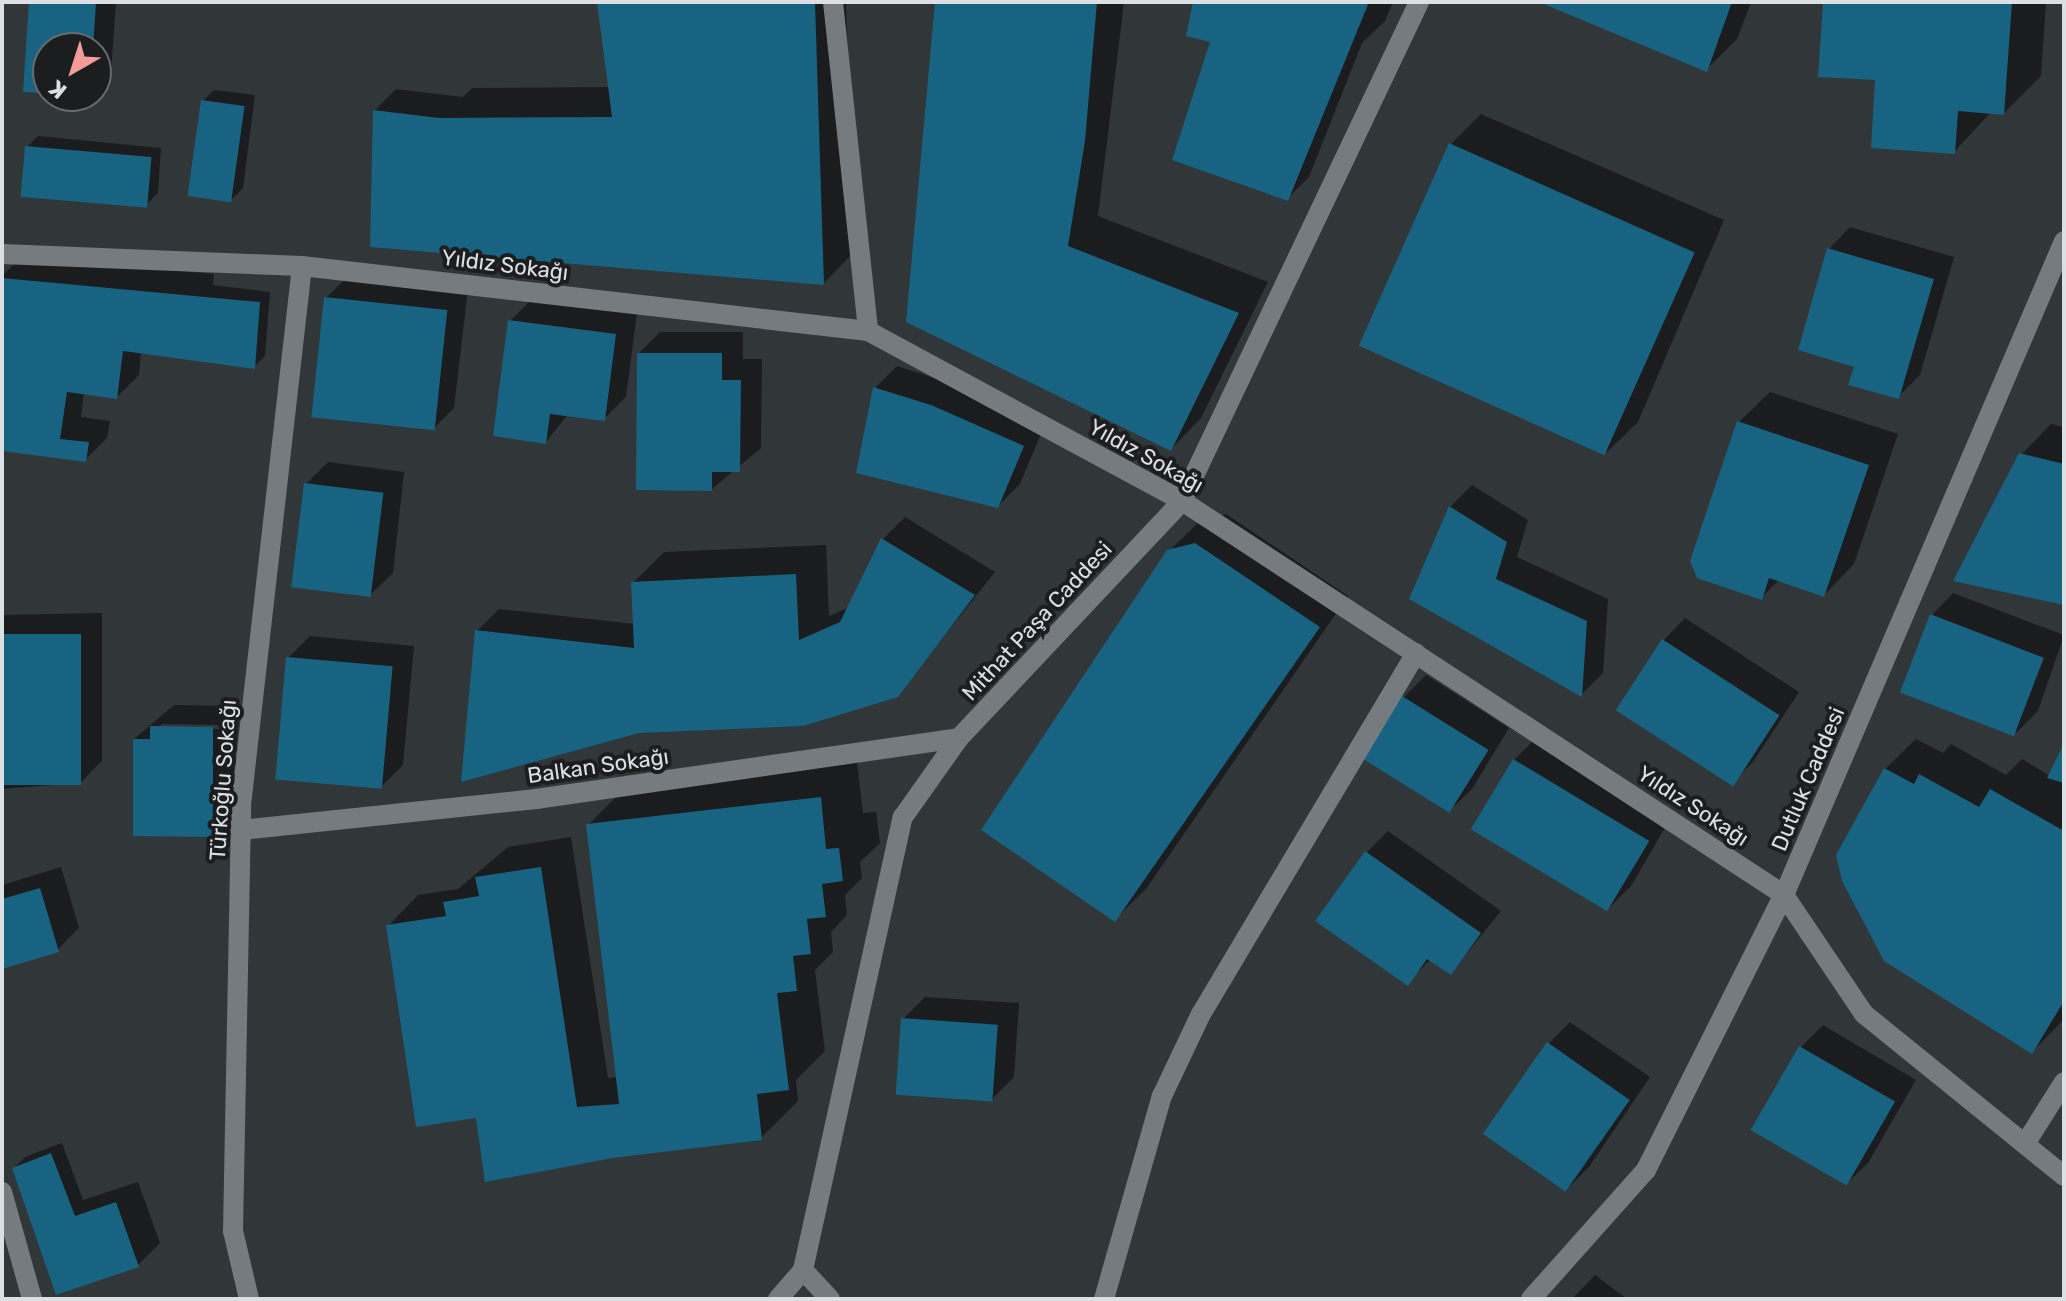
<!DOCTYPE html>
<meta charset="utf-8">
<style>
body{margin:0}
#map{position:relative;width:2066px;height:1301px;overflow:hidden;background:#313639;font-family:Rubik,sans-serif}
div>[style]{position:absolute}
.shadow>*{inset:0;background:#0007}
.building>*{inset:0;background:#186381;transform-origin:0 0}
.minor>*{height:20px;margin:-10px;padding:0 10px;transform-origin:10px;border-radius:10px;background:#757b7f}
span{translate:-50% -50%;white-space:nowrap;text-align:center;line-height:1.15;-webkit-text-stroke:8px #1b1d1f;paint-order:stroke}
.street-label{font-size:22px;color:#dce0e2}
.frame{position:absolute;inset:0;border:4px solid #dce0e2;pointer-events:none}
.north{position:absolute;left:32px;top:32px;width:80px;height:80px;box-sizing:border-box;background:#1b1d1f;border:2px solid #686b6d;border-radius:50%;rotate:219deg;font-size:22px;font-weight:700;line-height:32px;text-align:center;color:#dce0e2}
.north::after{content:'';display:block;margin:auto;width:28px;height:36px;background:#f59b9b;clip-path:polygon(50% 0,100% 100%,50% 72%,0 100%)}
</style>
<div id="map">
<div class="shadow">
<i style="clip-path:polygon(31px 2px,116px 2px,111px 72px,96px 87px,96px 48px,48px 48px,48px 91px)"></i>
<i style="clip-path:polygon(599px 2px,846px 2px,854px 252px,824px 283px,374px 111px,396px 89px,463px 97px,472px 88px,610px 87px)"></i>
<i style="clip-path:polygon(937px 2px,1124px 2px,1098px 216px,1268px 282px,1201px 418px,1171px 449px)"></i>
<i style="clip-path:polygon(1196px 2px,1393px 2px,1385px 21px,1362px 43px,1309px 177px,1287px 199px)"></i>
<i style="clip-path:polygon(1544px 2px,1751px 2px,1737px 39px,1706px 70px)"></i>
<i style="clip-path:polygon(1825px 2px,2046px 2px,2041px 76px,2004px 113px,1991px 112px,1954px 152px,1877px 78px)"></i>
<i style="clip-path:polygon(214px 90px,255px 95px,243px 188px,232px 199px,203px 101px)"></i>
<i style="clip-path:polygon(1481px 114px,1724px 220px,1638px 422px,1607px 452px,1451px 144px)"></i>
<i style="clip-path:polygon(38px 136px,161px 148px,158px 193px,147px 204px,27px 147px)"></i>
<i style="clip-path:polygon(1850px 227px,1954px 257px,1920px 375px,1898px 397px,1856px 365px,1829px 249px)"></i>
<i style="clip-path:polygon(21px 257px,214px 274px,213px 285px,270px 292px,265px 356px,254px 367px,141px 351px,139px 375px,117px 397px,84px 393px,81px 417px,110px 421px,107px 438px,85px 460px,2px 449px,2px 276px)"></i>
<i style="clip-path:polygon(348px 276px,468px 289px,454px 408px,432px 430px,326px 298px)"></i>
<i style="clip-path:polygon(532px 299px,637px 313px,626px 397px,604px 419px,568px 414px,546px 442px,510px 321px)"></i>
<i style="clip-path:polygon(660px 332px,743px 332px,743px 359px,762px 359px,761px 448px,712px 489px,639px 353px)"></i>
<i style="clip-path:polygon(897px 366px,953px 384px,1045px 424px,1020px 484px,998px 506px,875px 388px)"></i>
<i style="clip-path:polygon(1770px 392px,1898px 434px,1854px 564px,1824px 595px,1779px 580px,1762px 597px,1739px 422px)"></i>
<i style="clip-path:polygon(2051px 424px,2064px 427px,2064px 602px,2021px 455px)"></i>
<i style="clip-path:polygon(328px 462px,404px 472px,393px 573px,371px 594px,306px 484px)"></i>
<i style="clip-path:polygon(1472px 485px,1528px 520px,1517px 557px,1608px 599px,1603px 673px,1582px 694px,1475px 634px,1450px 507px)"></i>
<i style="clip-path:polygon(1226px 514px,1348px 596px,1146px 889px,1115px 919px,1168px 552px,1200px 521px)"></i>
<i style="clip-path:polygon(905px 517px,995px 572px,897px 695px,477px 631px,499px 609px,635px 624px,633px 583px,664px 552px,826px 545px,829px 616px,850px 607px,883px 539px)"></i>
<i style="clip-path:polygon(1953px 593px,2064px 635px,2038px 711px,2016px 733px,1932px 615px)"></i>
<i style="clip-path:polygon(102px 613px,102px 761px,80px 783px,2px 789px,2px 615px)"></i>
<i style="clip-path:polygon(1685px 618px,1799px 692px,1753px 762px,1731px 784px,1618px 710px,1664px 640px)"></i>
<i style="clip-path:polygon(310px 636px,414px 646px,403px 765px,381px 787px,288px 658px)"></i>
<i style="clip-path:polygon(1426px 675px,1509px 728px,1472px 789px,1450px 810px,1366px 759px,1404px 697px)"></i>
<i style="clip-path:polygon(evenodd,174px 705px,234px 706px,234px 813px,213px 835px,134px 739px,174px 705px,162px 724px,223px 725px,223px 729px,158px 728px,162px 724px)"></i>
<i style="clip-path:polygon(1536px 738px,1670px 819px,1631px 886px,1609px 908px,1514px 760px)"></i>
<i style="clip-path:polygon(1916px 739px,1943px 753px,1951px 744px,2006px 775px,2022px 759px,2050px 776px,2064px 748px,2064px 1019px,2032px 1052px,1885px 769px)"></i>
<i style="clip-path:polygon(857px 761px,863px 813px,876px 812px,880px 843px,860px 862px,862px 878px,845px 895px,847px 915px,831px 932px,833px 952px,815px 970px,825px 1051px,796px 1080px,798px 1101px,761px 1138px,478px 1116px,388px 926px,418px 895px,458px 889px,508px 847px,571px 837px,608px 1078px,618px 1077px,588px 825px,625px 788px)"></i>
<i style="clip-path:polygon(1388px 831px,1501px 911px,1451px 973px,1431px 959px,1407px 983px,1367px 852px)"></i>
<i style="clip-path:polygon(61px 867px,79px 928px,57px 950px,2px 967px,2px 885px)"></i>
<i style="clip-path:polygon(925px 997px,1019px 1003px,1014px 1077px,992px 1099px,903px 1019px)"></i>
<i style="clip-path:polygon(1570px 1022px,1650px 1077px,1589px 1167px,1567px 1189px,1548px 1044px)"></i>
<i style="clip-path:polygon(1823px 1025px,1916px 1080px,1868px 1163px,1846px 1184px,1753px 1130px,1801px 1047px)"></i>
<i style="clip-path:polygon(62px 1143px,83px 1200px,138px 1182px,160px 1243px,138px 1265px,57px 1293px,14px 1168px,25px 1157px)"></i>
<i style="clip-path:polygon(1595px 1275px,1627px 1299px,1572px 1299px)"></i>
</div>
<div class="building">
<i style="clip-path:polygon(29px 2px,96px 2px,93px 48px,48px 48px,48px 93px,23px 92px)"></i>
<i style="clip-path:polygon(597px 2px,815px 2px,824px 285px,370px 247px,373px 110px,439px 118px,612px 117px)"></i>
<i style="clip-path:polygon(935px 2px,1097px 2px,1085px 141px,1068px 246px,1239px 313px,1171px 451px,906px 322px)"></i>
<i style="clip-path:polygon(1193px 2px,1369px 2px,1288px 201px,1172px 160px,1210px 42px,1186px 36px)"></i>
<i style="clip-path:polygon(1539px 2px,1732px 2px,1707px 72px)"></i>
<i style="clip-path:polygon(1823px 2px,2012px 2px,2004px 115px,1958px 111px,1955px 154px,1871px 148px,1875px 80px,1818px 77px)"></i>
<i style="left:201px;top:100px;width:44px;height:97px;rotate:8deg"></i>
<i style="left:1449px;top:143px;width:269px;height:222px;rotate:24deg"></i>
<i style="left:25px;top:146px;width:127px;height:51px;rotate:5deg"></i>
<i style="clip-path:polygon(1827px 248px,1934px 279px,1899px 399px,1848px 385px,1854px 367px,1798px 350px)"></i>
<i style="clip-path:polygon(2px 278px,260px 302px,255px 369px,123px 351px,117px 399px,67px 392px,60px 439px,89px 442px,86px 462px,2px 451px)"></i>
<i style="left:324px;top:297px;width:124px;height:121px;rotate:6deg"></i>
<i style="clip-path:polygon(508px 320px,616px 334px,605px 421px,550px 414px,546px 444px,493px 436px)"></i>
<i style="clip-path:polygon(637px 353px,722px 353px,722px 380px,741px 380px,740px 472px,712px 472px,712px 491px,636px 490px)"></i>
<i style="clip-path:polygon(873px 387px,931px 405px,1024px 446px,998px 508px,856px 473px)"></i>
<i style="clip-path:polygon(1737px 421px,1869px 465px,1824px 597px,1769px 578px,1762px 600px,1697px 578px,1690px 561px)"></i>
<i style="clip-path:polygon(2019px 453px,2064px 464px,2064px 605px,1953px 581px)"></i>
<i style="left:304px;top:483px;width:80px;height:105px;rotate:7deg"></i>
<i style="clip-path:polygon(1449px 506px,1507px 542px,1496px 579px,1587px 621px,1582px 697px,1409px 599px)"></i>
<i style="clip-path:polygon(881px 538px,975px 595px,898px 697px,803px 726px,639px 733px,461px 782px,475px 630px,634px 648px,631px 582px,796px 574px,799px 640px,840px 622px)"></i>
<i style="clip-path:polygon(1195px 543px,1320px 627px,1115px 922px,981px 830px,1167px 550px)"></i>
<i style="left:1930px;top:614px;width:122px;height:84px;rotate:21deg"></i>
<i style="left:81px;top:634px;width:151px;height:79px;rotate:90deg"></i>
<i style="left:1662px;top:639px;width:140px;height:85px;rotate:33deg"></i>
<i style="left:286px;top:657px;width:107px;height:123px;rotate:5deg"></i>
<i style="left:1402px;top:696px;width:102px;height:74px;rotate:32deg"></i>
<i style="clip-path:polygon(150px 726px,213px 727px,213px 837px,133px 836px,133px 739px,150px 739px)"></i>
<i style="clip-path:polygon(2064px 743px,2064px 783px,2047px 778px)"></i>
<i style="left:1513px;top:759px;width:159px;height:82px;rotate:31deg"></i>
<i style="clip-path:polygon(1884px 768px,1914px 784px,1919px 774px,1979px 807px,1990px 789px,2064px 831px,2064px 1001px,2032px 1054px,1884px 961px,1842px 881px,1836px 855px)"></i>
<i style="clip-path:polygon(821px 797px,826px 849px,839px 848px,843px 881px,822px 884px,826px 917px,807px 919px,811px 954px,793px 956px,797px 991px,777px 993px,789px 1090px,757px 1094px,762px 1140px,613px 1158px,485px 1182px,476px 1118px,416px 1127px,386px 925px,446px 916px,443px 902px,479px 896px,475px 877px,541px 867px,577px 1107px,619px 1104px,586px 824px)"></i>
<i style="clip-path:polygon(1365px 851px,1481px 933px,1451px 975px,1427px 959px,1408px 986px,1315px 921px)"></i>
<i style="clip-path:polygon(40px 888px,59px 952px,2px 969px,2px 899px)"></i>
<i style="left:901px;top:1018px;width:97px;height:77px;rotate:4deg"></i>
<i style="left:1547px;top:1042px;width:101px;height:112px;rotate:35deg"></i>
<i style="left:1799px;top:1046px;width:111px;height:97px;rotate:30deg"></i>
<i style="clip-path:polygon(51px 1153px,75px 1216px,116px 1202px,139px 1267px,56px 1295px,12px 1168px)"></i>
</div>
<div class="minor">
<i style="left:833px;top:2px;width:331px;rotate:83.9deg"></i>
<i style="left:2px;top:254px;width:300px;rotate:2.3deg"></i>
<i style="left:302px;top:266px;width:570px;rotate:6.55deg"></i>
<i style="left:868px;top:331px;width:357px;rotate:28.4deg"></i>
<i style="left:1182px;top:501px;width:719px;rotate:33.2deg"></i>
<i style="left:1784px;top:895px;width:143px;rotate:56.1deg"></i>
<i style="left:1864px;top:1014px;width:257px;rotate:39deg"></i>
<i style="left:241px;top:830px;width:297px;rotate:-6deg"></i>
<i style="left:536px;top:799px;width:427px;rotate:-8.2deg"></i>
<i style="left:2025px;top:1144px;width:73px;rotate:-57.8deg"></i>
<i style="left:2px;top:1192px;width:111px;rotate:74.3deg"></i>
<i style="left:249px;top:1299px;width:70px;rotate:-103.2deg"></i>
<i style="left:233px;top:1231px;width:426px;rotate:-88.9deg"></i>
<i style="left:241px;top:805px;width:542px;rotate:-83.54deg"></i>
<i style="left:778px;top:1299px;width:38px;rotate:-49deg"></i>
<i style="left:830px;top:1299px;width:40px;rotate:-133deg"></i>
<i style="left:803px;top:1270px;width:464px;rotate:-77.6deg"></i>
<i style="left:903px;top:817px;width:97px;rotate:-54.7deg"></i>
<i style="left:959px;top:738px;width:325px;rotate:-46.7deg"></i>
<i style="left:1182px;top:501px;width:552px;rotate:-64.59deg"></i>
<i style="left:1104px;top:1299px;width:211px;rotate:-74.1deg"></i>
<i style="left:1162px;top:1096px;width:91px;rotate:-64.6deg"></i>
<i style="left:1201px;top:1014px;width:420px;rotate:-59.2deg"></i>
<i style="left:1531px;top:1299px;width:173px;rotate:-48.3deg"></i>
<i style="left:1646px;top:1170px;width:308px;rotate:-63.4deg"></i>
<i style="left:1784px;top:895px;width:711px;rotate:-66.82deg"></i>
</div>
<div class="street-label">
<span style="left:505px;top:265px;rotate:7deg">Yıldız Sokağı</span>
<span style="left:1146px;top:456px;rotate:29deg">Yıldız Sokağı</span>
<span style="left:1037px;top:621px;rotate:-47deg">Mithat Paşa Caddesi</span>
<span style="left:598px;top:766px;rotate:-8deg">Balkan Sokağı</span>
<span style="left:1808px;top:779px;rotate:-67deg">Dutluk Caddesi</span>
<span style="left:223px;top:780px;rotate:-86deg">Türkoğlu Sokağı</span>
<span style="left:1693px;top:806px;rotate:33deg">Yıldız Sokağı</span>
</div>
<div class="frame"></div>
<div class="north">K</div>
</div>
